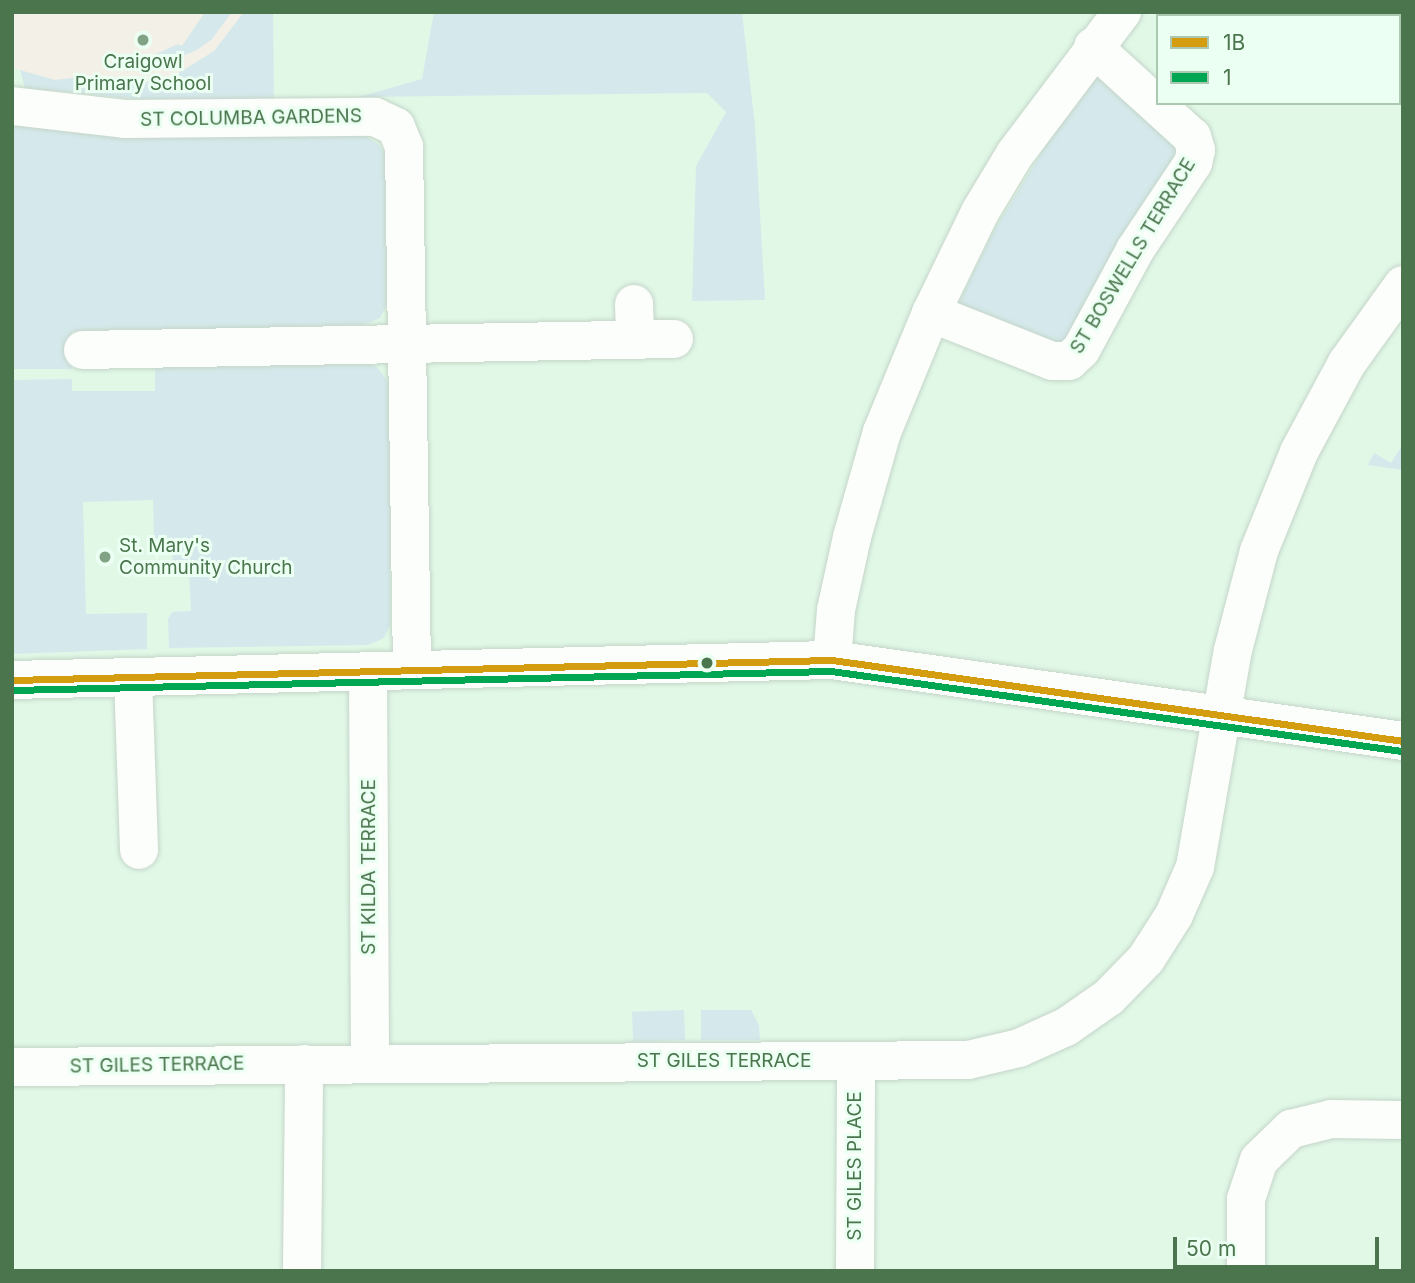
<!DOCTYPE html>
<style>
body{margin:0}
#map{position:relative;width:1415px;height:1283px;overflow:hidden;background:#eaf7ee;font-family:Inter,sans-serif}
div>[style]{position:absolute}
.residential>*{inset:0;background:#e1f8e7}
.education>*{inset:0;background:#f2f0e7}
.green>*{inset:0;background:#d5e9ec;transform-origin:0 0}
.roads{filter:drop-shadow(0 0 2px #c5d5c8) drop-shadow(0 0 2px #c5d5c8)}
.minor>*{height:38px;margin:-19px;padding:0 19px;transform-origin:19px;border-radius:19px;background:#fcfefc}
.bus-1>*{height:7px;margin:-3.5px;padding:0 3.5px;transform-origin:3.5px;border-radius:3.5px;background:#d49c0f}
.bus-2>*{height:7px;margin:-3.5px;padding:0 3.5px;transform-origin:3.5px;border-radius:3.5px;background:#00a651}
.dots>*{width:19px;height:19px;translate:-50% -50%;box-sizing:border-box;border:4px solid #ebfff2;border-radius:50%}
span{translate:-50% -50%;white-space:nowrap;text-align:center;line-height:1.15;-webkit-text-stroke:6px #ebfff2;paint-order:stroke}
.poi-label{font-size:19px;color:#4a754d}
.left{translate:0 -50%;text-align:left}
.street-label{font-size:19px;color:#4a754d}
.frame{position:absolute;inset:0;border:14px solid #4a754d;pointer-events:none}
.legend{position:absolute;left:1156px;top:14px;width:245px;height:91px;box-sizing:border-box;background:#ebfff2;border:2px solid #abc8b0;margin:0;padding:9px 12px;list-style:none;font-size:21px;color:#4a754d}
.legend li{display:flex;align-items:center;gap:14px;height:35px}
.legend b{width:35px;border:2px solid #abc8b0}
.scale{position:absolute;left:1173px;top:1237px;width:206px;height:32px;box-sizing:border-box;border:4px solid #4a754d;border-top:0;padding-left:9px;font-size:21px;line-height:24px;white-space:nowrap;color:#4a754d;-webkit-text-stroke:5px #ebfff2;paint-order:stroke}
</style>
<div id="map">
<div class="residential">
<i style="clip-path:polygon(evenodd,12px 12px,1403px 12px,1403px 1271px,12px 1271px,12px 12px,1158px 16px,1399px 16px,1399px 103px,1158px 103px,1158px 16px)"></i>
</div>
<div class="education">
<i style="clip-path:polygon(12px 12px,273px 12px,274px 100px,25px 88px,20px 70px,12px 67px)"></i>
</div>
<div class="green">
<i style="clip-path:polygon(205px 12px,232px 12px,212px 39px,197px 50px,145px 71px,123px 69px,178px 44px,182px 46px)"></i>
<i style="clip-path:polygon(244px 12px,273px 12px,274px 100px,149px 100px,25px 88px,20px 70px,55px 80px,88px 76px,122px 78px,134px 85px,174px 76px,214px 51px)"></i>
<i style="clip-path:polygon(434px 12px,742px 12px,755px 126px,765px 300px,692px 301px,696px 166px,726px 112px,707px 93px,359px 97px,422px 79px)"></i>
<i style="clip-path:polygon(1101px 70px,1187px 148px,1065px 349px,956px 308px,996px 227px,1046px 145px)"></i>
<i style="clip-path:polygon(12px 122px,365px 136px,379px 145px,387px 160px,389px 300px,380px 318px,363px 325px,72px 332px,72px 369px,12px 369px)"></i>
<i style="clip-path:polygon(362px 361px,377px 367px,390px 384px,390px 625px,384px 638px,368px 645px,169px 648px,168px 619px,172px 612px,191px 611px,189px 570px,173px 570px,172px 538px,154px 539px,153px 500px,83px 502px,86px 614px,147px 613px,147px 649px,12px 654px,12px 380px,72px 379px,72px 391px,155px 391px,155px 366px)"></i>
<i style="clip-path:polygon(1403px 444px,1403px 470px,1368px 465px,1374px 453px,1391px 463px)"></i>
<i style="left:684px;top:1010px;width:30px;height:52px;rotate:88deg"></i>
<i style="clip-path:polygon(701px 1010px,751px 1010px,759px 1025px,760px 1040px,701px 1040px)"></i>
</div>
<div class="roads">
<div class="minor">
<i style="left:12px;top:106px;width:113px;rotate:6.6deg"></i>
<i style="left:124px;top:119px;width:251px;rotate:-0.5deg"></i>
<i style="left:375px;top:117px;width:23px;rotate:25deg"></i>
<i style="left:396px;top:127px;width:22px;rotate:68deg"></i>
<i style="left:404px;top:147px;width:523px;rotate:89.12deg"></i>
<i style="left:634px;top:304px;width:35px;rotate:88deg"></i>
<i style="left:931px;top:313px;width:130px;rotate:21.6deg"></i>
<i style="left:1052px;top:361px;width:17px"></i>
<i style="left:1069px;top:361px;width:16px;rotate:-43deg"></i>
<i style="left:1081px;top:350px;width:114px;rotate:-61.6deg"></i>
<i style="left:1135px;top:250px;width:105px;rotate:-56.3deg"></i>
<i style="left:1193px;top:163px;width:13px;rotate:-77deg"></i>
<i style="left:1196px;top:150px;width:14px;rotate:-107deg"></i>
<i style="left:1192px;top:137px;width:134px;rotate:-137.7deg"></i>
<i style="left:83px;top:350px;width:591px;rotate:-1.07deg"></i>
<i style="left:832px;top:660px;width:50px;rotate:-85.4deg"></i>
<i style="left:836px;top:610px;width:75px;rotate:-77.6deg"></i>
<i style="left:852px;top:537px;width:109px;rotate:-74.1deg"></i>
<i style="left:882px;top:432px;width:129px;rotate:-67.6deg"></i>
<i style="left:931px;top:313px;width:112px;rotate:-64.1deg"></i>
<i style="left:980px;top:212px;width:68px;rotate:-58.9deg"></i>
<i style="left:1015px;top:154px;width:178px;rotate:-53deg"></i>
<i style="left:368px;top:671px;width:393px;rotate:89.7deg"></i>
<i style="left:133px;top:677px;width:173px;rotate:88deg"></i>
<i style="left:12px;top:680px;width:820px;rotate:-1.4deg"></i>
<i style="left:832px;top:660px;width:577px;rotate:8.07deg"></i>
<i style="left:12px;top:1067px;width:956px;rotate:-0.42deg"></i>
<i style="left:968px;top:1060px;width:52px;rotate:-13.2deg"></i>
<i style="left:1019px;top:1048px;width:51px;rotate:-24.1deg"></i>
<i style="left:1066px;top:1027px;width:52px;rotate:-34.9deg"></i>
<i style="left:1109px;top:997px;width:53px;rotate:-45.8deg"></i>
<i style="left:1146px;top:959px;width:52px;rotate:-57.5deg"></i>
<i style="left:1174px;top:915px;width:52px;rotate:-66.4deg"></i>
<i style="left:1195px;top:867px;width:220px;rotate:-80.1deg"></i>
<i style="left:1233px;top:650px;width:102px;rotate:-75.3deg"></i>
<i style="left:1259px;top:551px;width:107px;rotate:-68deg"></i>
<i style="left:1299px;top:452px;width:101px;rotate:-61.7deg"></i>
<i style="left:1347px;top:363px;width:96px;rotate:-54.3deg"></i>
<i style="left:302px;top:1271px;width:207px;rotate:-89.4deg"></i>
<i style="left:855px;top:1271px;width:210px;rotate:-89.7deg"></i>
<i style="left:1246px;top:1271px;width:72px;rotate:-90deg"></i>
<i style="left:1246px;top:1199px;width:41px;rotate:-71.6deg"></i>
<i style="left:1259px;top:1160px;width:45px;rotate:-44.1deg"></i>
<i style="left:1291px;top:1129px;width:41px;rotate:-14deg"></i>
<i style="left:1331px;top:1119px;width:72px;rotate:0.8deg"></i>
</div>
</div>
<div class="bus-1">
<i style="left:12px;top:680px;width:820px;rotate:-1.4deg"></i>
<i style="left:832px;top:660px;width:577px;rotate:8.07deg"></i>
</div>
<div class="bus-2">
<i style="left:12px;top:690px;width:819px;rotate:-1.33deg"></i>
<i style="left:831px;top:671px;width:577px;rotate:7.98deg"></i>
</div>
<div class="dots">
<i style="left:143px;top:40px;background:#82a285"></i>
<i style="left:105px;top:557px;background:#82a285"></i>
<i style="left:707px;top:663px;background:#4a754d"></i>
</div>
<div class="poi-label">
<span style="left:143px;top:73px">Craigowl<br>Primary School</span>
<span class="left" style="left:119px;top:557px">St. Mary's<br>Community Church</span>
</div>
<div class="street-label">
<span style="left:251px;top:118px;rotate:-1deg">ST COLUMBA GARDENS</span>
<span style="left:1133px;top:256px;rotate:-59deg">ST BOSWELLS TERRACE</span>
<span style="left:369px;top:867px;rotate:-90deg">ST KILDA TERRACE</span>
<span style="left:724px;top:1061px">ST GILES TERRACE</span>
<span style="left:157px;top:1065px;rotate:-1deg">ST GILES TERRACE</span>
<span style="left:855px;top:1166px;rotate:-90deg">ST GILES PLACE</span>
</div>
<div class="frame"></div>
<ul class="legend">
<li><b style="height:9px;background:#d49c0f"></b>1B</li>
<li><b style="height:9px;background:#00a651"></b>1</li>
</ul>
<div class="scale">50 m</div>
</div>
